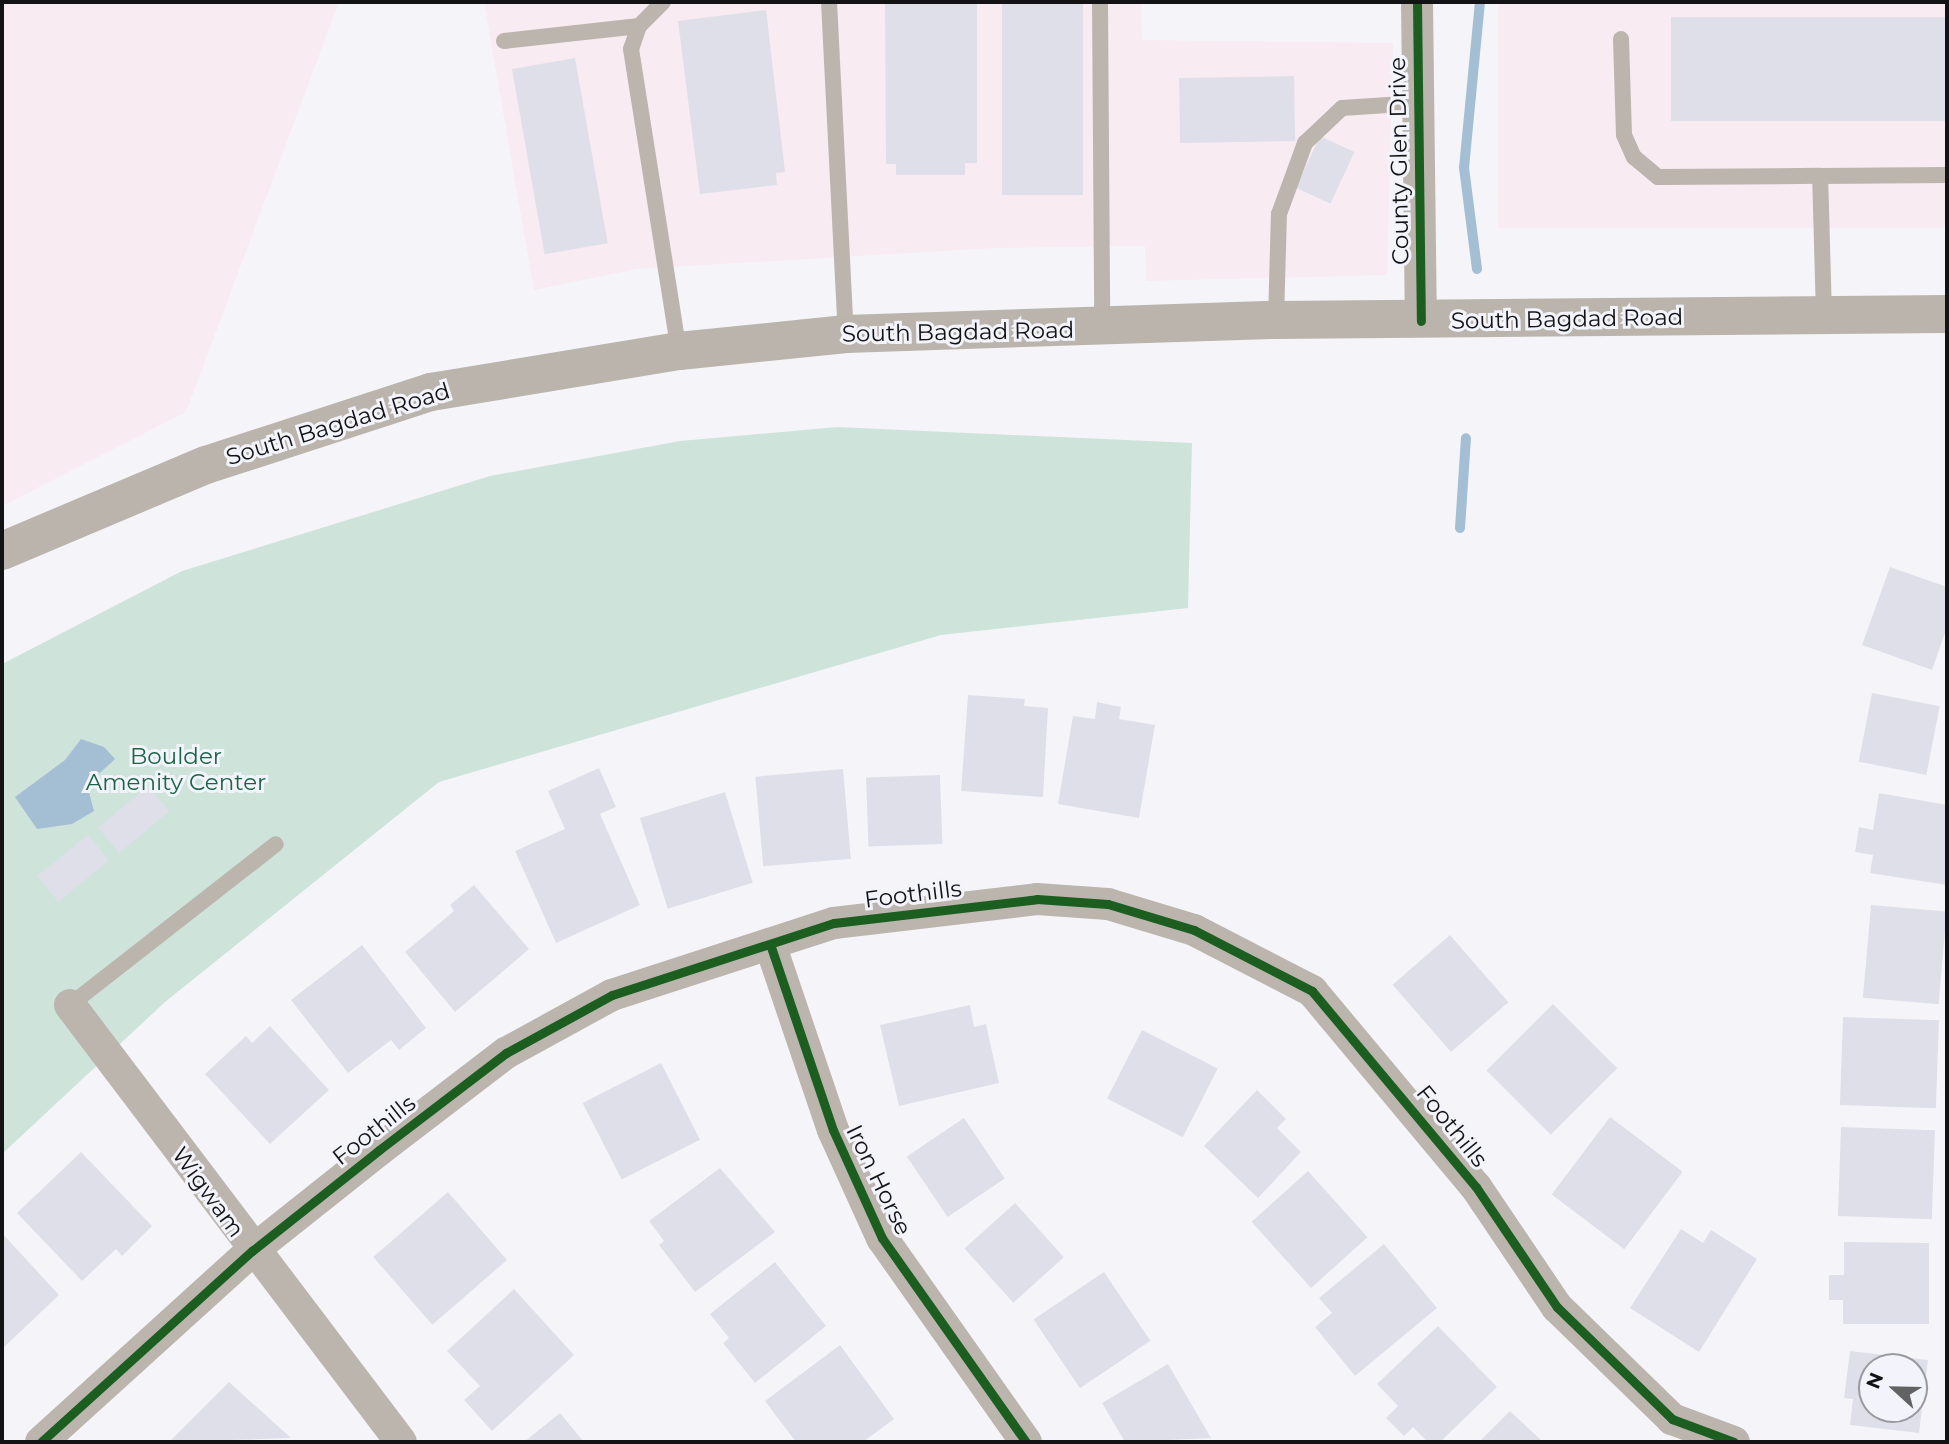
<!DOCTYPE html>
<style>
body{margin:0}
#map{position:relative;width:1949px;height:1444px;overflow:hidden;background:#f5f5f9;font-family:Montserrat,sans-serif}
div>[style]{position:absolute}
.commercial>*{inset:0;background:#f8ebf2;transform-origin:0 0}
.green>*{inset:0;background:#cee4da}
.water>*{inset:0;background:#a4bed4}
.stream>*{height:10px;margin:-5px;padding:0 5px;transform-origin:5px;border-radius:5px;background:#a4bed4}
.building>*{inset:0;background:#dfdfe9;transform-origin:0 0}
.lane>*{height:16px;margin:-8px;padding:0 8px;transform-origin:8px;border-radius:8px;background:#bbb5ae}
.street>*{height:32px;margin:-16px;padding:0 16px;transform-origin:16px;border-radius:16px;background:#bbb5ae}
.secondary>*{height:38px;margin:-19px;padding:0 19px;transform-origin:19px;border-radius:19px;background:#bab4ad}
.cycleway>*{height:9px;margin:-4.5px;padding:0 4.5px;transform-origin:4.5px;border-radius:4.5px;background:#1b5e20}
span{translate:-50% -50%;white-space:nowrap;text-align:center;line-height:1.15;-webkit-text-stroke:6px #f3f4fb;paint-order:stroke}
.street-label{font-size:23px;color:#131315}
.park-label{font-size:23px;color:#1b6545}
.frame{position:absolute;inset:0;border:4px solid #131315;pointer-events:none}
.north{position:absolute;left:1858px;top:1353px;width:70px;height:70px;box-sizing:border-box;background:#f3f4fb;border:2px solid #999a9f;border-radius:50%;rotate:292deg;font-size:19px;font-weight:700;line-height:28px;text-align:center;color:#131315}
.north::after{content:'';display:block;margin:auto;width:24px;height:32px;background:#626265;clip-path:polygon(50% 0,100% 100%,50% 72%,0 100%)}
</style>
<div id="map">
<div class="commercial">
<i style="clip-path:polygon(2px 2px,339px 2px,186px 412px,2px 506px)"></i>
<i style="clip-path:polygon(484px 2px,1141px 2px,1142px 40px,1393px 43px,1387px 275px,1146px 281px,1145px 246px,994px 248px,637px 269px,534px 290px)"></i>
<i style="left:1498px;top:2px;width:449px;height:226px"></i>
</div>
<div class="green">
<i style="clip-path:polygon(837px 427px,1192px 443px,1188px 608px,941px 635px,439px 782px,165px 1002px,2px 1154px,2px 664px,182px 571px,490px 476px,680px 441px)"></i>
</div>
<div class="water">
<i style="clip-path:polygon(81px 739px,104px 747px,115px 759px,87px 785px,94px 811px,72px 824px,37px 829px,15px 797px,65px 760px)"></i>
</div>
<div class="stream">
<i style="left:1477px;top:269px;width:102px;rotate:-97.3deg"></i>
<i style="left:1464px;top:168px;width:167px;rotate:-84.5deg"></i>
<i style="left:1460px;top:528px;width:90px;rotate:-86.2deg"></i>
</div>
<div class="building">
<i style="clip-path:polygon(977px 2px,977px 163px,965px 163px,965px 175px,896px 175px,896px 164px,886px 164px,885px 3px)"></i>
<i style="left:1002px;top:2px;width:81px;height:193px"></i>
<i style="clip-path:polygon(766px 10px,785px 172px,776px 173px,777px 185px,700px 194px,678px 21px)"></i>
<i style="left:1947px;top:17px;width:104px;height:276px;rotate:90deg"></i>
<i style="left:575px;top:58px;width:188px;height:64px;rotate:80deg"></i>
<i style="left:1294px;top:76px;width:65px;height:115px;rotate:89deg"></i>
<i style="left:1320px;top:136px;width:38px;height:57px;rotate:25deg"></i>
<i style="clip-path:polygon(1890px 567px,1947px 587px,1947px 627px,1932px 670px,1862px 645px)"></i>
<i style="left:1872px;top:693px;width:69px;height:70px;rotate:11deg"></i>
<i style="clip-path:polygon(968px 695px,1025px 699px,1024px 706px,1048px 708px,1043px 797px,961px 791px)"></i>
<i style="clip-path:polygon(1097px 702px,1121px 707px,1119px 719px,1155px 725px,1139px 818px,1058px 804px,1073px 716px,1095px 719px)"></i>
<i style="clip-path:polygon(599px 768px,616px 807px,600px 814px,640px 905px,556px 943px,515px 851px,565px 829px,548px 791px)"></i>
<i style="left:843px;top:769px;width:90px;height:88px;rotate:85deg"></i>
<i style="left:940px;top:775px;width:69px;height:74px;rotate:88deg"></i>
<i style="left:148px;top:786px;width:33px;height:65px;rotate:50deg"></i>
<i style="left:725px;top:792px;width:95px;height:89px;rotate:73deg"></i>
<i style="clip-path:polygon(1879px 793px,1947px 805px,1947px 885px,1870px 873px,1873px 855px,1855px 852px,1859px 827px,1873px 830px)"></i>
<i style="left:88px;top:835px;width:33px;height:65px;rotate:51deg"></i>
<i style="clip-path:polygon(474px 885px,529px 949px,455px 1012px,405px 952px,454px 911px,450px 905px)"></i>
<i style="left:1871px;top:905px;width:76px;height:93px;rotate:5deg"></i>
<i style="left:1450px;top:935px;width:89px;height:76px;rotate:49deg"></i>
<i style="clip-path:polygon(362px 945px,426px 1028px,399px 1050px,391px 1040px,348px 1073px,291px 1000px)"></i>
<i style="left:1553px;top:1004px;width:91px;height:94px;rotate:45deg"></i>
<i style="clip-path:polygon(970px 1005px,974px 1027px,986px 1024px,999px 1083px,899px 1106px,880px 1025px)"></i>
<i style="left:1843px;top:1017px;width:96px;height:88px;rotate:2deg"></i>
<i style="clip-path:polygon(270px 1026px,329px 1090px,270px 1144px,205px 1074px,246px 1036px,252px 1043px)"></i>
<i style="left:1142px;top:1030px;width:85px;height:77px;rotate:27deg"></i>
<i style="left:661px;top:1063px;width:86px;height:88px;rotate:63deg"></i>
<i style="clip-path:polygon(1257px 1090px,1286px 1119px,1277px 1128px,1301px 1152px,1258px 1198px,1204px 1146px)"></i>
<i style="left:1610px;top:1117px;width:91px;height:97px;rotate:37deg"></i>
<i style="left:964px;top:1118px;width:73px;height:69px;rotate:56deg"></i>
<i style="left:1841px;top:1127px;width:94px;height:89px;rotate:2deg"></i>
<i style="clip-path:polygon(81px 1152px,152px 1226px,122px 1256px,116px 1249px,82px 1281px,17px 1213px)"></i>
<i style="clip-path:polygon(720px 1168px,775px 1232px,695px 1292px,659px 1245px,664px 1241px,649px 1221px)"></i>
<i style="left:1308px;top:1171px;width:89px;height:76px;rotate:48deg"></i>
<i style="left:448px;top:1192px;width:90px;height:99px;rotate:49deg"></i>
<i style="left:1015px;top:1203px;width:73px;height:68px;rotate:48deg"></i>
<i style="clip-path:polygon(1681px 1229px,1703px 1243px,1711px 1230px,1757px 1259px,1699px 1352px,1630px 1308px)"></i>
<i style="clip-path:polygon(2px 1233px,59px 1295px,2px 1349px)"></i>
<i style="clip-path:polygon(1844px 1242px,1929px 1243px,1929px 1324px,1843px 1324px,1843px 1300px,1829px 1300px,1829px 1275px,1844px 1275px)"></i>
<i style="clip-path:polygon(1384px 1244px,1437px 1308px,1355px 1376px,1315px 1327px,1332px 1313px,1319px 1298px)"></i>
<i style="clip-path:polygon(775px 1262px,826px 1326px,755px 1383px,723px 1343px,729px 1338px,710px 1314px)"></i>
<i style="left:1104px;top:1272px;width:83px;height:85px;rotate:56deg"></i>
<i style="clip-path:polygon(514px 1289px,574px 1355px,492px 1431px,464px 1400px,480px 1386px,447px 1351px)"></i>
<i style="clip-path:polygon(1438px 1326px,1497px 1387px,1440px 1442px,1428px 1442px,1413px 1427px,1404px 1436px,1386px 1418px,1398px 1406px,1377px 1384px)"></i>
<i style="clip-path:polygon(840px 1345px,894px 1419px,863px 1442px,796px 1442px,765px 1401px)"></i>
<i style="clip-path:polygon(evenodd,1850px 1351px,1928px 1360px,1919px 1433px,1850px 1425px,1853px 1399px,1844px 1398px,1850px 1351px,1872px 1367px,1914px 1367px,1914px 1409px,1872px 1409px,1872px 1367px)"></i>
<i style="clip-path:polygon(1168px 1364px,1211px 1438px,1125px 1442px,1102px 1403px)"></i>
<i style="clip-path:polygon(229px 1382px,291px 1438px,169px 1442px)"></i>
<i style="clip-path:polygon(1510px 1411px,1543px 1442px,1479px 1442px)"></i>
<i style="clip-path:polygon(560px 1413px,584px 1442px,524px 1442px)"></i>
</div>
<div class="lane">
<i style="left:663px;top:2px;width:34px;rotate:135deg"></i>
<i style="left:639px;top:26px;width:24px;rotate:109deg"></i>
<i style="left:631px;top:49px;width:306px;rotate:81deg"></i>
<i style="left:829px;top:2px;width:332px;rotate:87.1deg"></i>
<i style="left:1100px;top:2px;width:324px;rotate:89.6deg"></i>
<i style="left:1621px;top:39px;width:96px;rotate:88.2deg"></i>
<i style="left:1624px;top:135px;width:24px;rotate:66deg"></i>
<i style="left:1634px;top:157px;width:31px;rotate:40deg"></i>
<i style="left:1658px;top:177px;width:162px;rotate:-0.4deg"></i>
<i style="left:504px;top:41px;width:136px;rotate:-6.3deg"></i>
<i style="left:1824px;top:316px;width:140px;rotate:-91.6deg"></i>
<i style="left:1820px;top:176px;width:127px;rotate:-0.5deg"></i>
<i style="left:1276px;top:320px;width:106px;rotate:-88.4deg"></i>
<i style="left:1279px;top:214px;width:76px;rotate:-69.9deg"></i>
<i style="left:1305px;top:143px;width:51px;rotate:-43.4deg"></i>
<i style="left:1342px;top:108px;width:76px;rotate:-3.8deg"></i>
<i style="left:70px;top:1005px;width:261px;rotate:-38deg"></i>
</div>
<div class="street">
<i style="left:1417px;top:2px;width:319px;rotate:89.3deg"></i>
<i style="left:770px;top:944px;width:196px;rotate:71.3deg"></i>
<i style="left:833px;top:1130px;width:119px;rotate:65.6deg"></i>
<i style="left:882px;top:1238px;width:250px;rotate:54.8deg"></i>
<i style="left:70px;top:1005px;width:548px;rotate:52.86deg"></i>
<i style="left:41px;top:1442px;width:285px;rotate:-42.2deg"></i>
<i style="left:252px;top:1251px;width:162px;rotate:-38.5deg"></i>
<i style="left:379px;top:1150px;width:160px;rotate:-37.4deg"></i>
<i style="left:506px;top:1053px;width:121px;rotate:-28.7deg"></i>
<i style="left:612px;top:995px;width:233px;rotate:-18deg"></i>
<i style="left:834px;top:923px;width:204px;rotate:-6.7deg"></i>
<i style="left:1037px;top:899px;width:71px;rotate:4deg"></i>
<i style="left:1108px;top:904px;width:90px;rotate:16.8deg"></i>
<i style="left:1194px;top:930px;width:133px;rotate:27.3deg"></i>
<i style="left:1312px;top:991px;width:256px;rotate:50.1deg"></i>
<i style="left:1476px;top:1187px;width:145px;rotate:56deg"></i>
<i style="left:1557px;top:1307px;width:161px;rotate:44.2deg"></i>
<i style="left:1672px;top:1419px;width:66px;rotate:20.4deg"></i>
</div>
<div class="secondary">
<i style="left:2px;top:551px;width:221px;rotate:-22.9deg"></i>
<i style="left:206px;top:465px;width:237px;rotate:-18deg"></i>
<i style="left:431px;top:392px;width:251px;rotate:-9.4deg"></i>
<i style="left:679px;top:351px;width:168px;rotate:-5.8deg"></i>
<i style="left:846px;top:334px;width:430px;rotate:-1.9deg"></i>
<i style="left:1276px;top:320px;width:671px;rotate:-0.51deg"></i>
</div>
<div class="cycleway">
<i style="left:1417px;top:2px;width:319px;rotate:89.3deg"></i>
<i style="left:770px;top:944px;width:196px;rotate:71.3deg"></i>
<i style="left:833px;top:1130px;width:119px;rotate:65.6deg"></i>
<i style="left:882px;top:1238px;width:250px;rotate:54.8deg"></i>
<i style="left:41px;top:1442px;width:285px;rotate:-42.2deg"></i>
<i style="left:252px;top:1251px;width:162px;rotate:-38.5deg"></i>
<i style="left:379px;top:1150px;width:160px;rotate:-37.4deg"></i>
<i style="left:506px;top:1053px;width:121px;rotate:-28.7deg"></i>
<i style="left:612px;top:995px;width:233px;rotate:-18deg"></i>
<i style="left:834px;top:923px;width:204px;rotate:-6.7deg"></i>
<i style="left:1037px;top:899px;width:71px;rotate:4deg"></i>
<i style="left:1108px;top:904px;width:90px;rotate:16.8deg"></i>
<i style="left:1194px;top:930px;width:133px;rotate:27.3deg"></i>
<i style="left:1312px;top:991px;width:256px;rotate:50.1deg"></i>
<i style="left:1476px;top:1187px;width:145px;rotate:56deg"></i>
<i style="left:1557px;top:1307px;width:161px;rotate:44.2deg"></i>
<i style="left:1672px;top:1419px;width:66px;rotate:20.4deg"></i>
</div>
<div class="street-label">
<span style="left:1399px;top:161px;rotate:-91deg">County Glen Drive</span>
<span style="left:1567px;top:319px;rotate:-1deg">South Bagdad Road</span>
<span style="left:958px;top:332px;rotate:-1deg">South Bagdad Road</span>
<span style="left:338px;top:424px;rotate:-17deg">South Bagdad Road</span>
<span style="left:913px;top:894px;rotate:-7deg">Foothills</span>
<span style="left:1452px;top:1126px;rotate:51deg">Foothills</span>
<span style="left:374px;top:1130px;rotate:-38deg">Foothills</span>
<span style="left:879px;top:1180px;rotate:64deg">Iron Horse</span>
<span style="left:208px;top:1192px;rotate:54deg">Wigwam</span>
</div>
<div class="park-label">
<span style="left:176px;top:769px">Boulder<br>Amenity Center</span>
</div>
<div class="frame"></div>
<div class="north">N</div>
</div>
